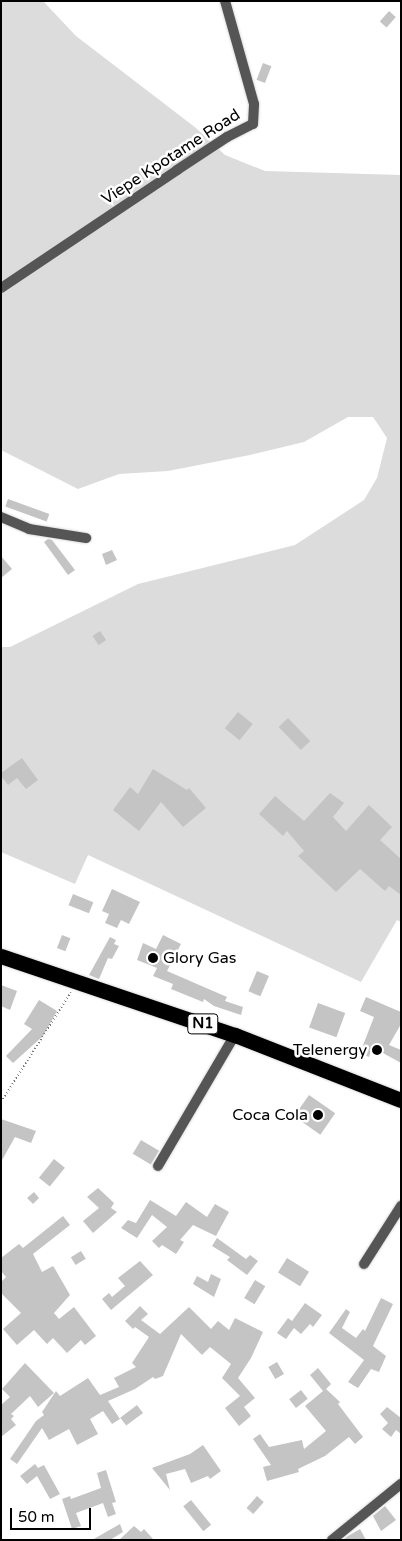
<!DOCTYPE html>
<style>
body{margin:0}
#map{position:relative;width:402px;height:1541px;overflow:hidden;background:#fff;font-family:"Varela Round",sans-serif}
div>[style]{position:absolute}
.green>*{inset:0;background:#dcdcdc}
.building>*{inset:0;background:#c4c4c4;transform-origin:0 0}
.path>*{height:2px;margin-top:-1px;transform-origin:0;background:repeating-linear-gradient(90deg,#777 0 1px,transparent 0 3.5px)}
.roads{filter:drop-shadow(0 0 1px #dbdbdb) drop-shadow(0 0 1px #dbdbdb)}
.street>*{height:10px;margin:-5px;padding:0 5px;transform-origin:5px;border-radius:5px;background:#555}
.highway>*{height:15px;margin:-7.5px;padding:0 7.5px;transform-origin:7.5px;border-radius:7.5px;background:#000}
.dots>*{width:14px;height:14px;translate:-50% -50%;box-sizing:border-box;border:2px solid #fff;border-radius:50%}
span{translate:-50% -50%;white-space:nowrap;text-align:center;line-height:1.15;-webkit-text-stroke:5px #fff;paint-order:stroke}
.shield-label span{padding:1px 4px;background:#fff;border:1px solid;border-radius:4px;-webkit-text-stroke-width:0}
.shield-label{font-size:15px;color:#000;font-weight:700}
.street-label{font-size:16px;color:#000}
.poi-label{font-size:16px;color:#000}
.left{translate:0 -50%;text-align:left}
.right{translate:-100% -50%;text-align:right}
.frame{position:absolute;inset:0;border:2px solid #000;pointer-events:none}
.scale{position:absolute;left:10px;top:1508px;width:81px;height:22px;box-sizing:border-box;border:2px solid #000;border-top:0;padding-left:6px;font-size:15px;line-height:18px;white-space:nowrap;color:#000;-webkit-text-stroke:4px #fff;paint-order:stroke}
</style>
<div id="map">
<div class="green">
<i style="clip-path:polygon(1px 1px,43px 1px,76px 36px,196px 128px,225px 155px,265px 171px,401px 175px,401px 922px,397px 920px,361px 982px,88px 855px,75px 884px,1px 852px,1px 647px,10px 647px,138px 584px,295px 545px,364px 500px,377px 478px,387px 438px,373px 417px,348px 417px,304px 442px,250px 455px,168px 471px,119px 474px,78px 489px,1px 450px)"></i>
</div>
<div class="building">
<i style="left:389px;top:11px;width:9px;height:14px;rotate:41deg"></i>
<i style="left:263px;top:63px;width:9px;height:18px;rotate:21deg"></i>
<i style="left:8px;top:499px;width:44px;height:8px;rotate:20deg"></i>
<i style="clip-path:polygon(48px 539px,52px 540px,75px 570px,68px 575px,44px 542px)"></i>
<i style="clip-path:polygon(112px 550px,117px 560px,106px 565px,102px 554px)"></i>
<i style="clip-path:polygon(1px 556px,12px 569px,1px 578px)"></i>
<i style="left:100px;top:631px;width:11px;height:9px;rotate:56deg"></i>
<i style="left:238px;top:712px;width:19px;height:21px;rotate:39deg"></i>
<i style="left:288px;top:718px;width:32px;height:13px;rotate:46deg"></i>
<i style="clip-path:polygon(22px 758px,38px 780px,26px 789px,17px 778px,8px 785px,1px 776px,1px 773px)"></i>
<i style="clip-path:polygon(153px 769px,187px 790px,189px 788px,206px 808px,183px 827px,161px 802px,139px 831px,113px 810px,130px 787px,138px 794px)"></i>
<i style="clip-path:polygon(330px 793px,344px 803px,333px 817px,346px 831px,369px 805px,392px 827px,380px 840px,401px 859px,401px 895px,389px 886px,385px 891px,360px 869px,336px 892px,298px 856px,304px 851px,287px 831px,283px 836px,259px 814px,275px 796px,304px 821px)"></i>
<i style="clip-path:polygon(112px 889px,140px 902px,129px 924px,121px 920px,117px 928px,105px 923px,109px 914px,102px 911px)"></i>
<i style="left:73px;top:894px;width:22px;height:12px;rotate:22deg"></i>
<i style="left:62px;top:935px;width:9px;height:14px;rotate:21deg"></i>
<i style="clip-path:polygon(163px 935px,181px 944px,167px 971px,227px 997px,225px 1001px,243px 1007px,241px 1015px,214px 1006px,204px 999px,203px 1002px,171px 989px,173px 984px,153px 976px,157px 968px,137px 960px,143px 943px,156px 949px)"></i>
<i style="clip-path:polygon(110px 937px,116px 940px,114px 944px,119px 946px,112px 959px,108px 958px,99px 979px,89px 975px)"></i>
<i style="left:257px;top:971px;width:13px;height:22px;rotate:23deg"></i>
<i style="clip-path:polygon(1px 985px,17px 991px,10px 1010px,1px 1006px)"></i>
<i style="clip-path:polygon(366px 997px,401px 1012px,401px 1024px,389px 1045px,401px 1050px,401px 1063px,372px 1047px,369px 1057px,360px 1053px,374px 1017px,360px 1011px)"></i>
<i style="clip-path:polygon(39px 1000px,57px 1011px,43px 1036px,13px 1063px,6px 1056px,32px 1029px,24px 1024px)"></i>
<i style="left:318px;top:1003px;width:29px;height:26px;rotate:20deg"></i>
<i style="left:309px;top:1095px;width:32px;height:26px;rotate:35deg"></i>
<i style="clip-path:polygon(1px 1119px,36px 1131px,31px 1143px,15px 1137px,1px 1162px)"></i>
<i style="left:141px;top:1140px;width:21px;height:16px;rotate:31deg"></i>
<i style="left:54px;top:1159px;width:14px;height:24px;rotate:39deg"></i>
<i style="clip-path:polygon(98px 1188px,114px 1203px,111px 1208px,117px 1212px,93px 1233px,83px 1221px,99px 1208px,87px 1197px)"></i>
<i style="clip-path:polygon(34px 1192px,39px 1198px,33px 1204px,27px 1198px)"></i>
<i style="clip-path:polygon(150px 1200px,176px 1216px,186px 1202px,207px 1217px,215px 1204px,229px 1212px,216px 1236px,193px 1225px,180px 1240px,184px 1242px,176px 1254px,162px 1245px,159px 1248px,152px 1241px,167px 1227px,152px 1215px,137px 1238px,121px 1228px,128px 1220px,136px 1223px)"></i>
<i style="clip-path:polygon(63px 1216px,70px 1225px,33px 1254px,42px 1272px,53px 1266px,55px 1269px,70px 1295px,54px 1313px,59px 1319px,74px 1307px,96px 1336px,85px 1345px,81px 1340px,67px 1353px,53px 1338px,47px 1344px,34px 1330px,17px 1345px,3px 1329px,21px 1313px,1px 1293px,1px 1282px,6px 1277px,1px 1271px,1px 1258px,19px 1244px,23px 1248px)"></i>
<i style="clip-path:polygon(217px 1238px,246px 1259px,250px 1255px,258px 1261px,247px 1275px,227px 1260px,230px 1257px,212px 1246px)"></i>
<i style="left:81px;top:1251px;width:9px;height:12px;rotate:58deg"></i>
<i style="left:287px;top:1258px;width:26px;height:17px;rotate:32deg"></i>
<i style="clip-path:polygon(140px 1261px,153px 1275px,111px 1310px,102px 1299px,109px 1293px,112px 1297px,125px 1286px,118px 1278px)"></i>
<i style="clip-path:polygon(211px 1274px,221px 1279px,214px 1297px,193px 1284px,197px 1276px,208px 1282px)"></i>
<i style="left:255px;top:1280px;width:12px;height:21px;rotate:31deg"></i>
<i style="clip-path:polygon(381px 1298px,393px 1304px,373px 1346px,386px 1356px,379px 1372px,371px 1369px,358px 1388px,348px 1382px,364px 1360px,329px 1333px,346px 1309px,350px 1312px,342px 1328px,356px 1338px,363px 1329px,365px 1331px)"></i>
<i style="clip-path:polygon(305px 1303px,322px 1315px,313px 1327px,310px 1324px,301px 1334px,294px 1328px,286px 1339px,277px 1333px,288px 1318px,292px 1321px)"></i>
<i style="clip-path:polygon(140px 1306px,148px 1314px,141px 1320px,160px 1334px,189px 1307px,211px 1329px,218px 1321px,229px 1330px,235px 1318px,263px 1332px,251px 1358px,238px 1378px,255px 1398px,244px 1407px,251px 1416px,239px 1426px,225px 1408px,240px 1396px,222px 1378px,231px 1364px,210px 1347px,202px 1355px,181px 1334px,163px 1376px,155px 1379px,153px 1377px,135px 1389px,108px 1401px,120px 1419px,112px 1424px,103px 1411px,90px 1419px,98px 1434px,77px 1445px,69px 1429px,49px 1440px,42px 1428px,17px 1464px,10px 1459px,36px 1421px,44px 1415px,42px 1412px,56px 1391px,60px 1396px,88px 1378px,100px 1395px,119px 1387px,114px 1378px,136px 1367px,132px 1363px,149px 1337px,135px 1327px,133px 1329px,125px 1321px)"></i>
<i style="left:277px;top:1362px;width:14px;height:10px;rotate:60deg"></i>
<i style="clip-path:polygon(25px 1363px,54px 1393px,38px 1407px,30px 1396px,11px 1414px,14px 1416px,11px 1419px,16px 1425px,1px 1437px,1px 1405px,10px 1397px,2px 1389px)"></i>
<i style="clip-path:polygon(318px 1368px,331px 1384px,326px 1389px,340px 1402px,338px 1404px,363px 1437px,355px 1444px,349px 1437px,325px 1456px,298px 1469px,299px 1472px,267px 1481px,263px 1467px,271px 1465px,253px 1439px,260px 1434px,269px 1447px,302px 1440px,304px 1449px,326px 1431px,305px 1406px,323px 1391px,310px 1375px)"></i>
<i style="left:301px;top:1390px;width:11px;height:15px;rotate:52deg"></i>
<i style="left:137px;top:1405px;width:10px;height:21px;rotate:53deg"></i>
<i style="clip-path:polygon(387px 1407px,401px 1418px,401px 1434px,396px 1430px,391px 1437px,382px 1429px,388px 1423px,380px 1414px)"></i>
<i style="clip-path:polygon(203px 1445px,221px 1471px,210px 1479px,208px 1476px,191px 1483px,185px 1469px,166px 1474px,170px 1490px,152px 1468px,190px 1454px)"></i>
<i style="clip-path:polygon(35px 1464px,38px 1468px,44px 1465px,60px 1494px,50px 1499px,37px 1476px,27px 1484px,20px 1476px)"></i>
<i style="clip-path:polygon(106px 1470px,116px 1502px,112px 1503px,116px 1514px,108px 1517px,103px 1503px,76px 1513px,81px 1526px,72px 1529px,62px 1499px,70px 1496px,71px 1499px,101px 1488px,97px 1473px)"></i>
<i style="left:257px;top:1496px;width:9px;height:16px;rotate:41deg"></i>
<i style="left:191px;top:1500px;width:32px;height:10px;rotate:51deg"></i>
<i style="clip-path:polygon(385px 1506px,396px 1520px,381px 1531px,373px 1516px)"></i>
<i style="clip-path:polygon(120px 1524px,123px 1532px,110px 1540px,92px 1540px)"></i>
<i style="clip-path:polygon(134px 1526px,141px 1532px,144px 1529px,154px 1540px,119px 1540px)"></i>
<i style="clip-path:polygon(360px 1529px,366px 1540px,343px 1540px,348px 1536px)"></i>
</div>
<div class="path">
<i style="left:1px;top:1102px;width:130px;rotate:-57.5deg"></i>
</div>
<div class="roads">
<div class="street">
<i style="left:1px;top:288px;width:212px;rotate:-33.8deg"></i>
<i style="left:177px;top:170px;width:60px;rotate:-33.4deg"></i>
<i style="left:227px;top:137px;width:29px;rotate:-27deg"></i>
<i style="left:253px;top:124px;width:20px;rotate:-87deg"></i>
<i style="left:254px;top:104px;width:107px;rotate:-105.7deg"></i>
<i style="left:1px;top:517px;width:30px;rotate:23deg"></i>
<i style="left:29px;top:529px;width:58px;rotate:9deg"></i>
<i style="left:158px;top:1166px;width:152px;rotate:-59.6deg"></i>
<i style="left:364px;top:1264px;width:69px;rotate:-57.5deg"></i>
<i style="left:332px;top:1540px;width:89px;rotate:-39.1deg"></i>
</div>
<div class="highway">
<i style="left:1px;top:956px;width:247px;rotate:18.7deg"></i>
<i style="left:235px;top:1035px;width:178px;rotate:21.4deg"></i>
</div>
</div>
<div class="dots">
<i style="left:153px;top:958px;background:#000"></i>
<i style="left:377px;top:1050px;background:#000"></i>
<i style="left:318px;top:1115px;background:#000"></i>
</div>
<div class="shield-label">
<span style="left:203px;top:1024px">N1</span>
</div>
<div class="street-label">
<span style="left:171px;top:157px;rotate:-33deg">Viepe Kpotame Road</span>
</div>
<div class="poi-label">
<span class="left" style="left:163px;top:958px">Glory Gas</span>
<span class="right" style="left:367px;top:1050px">Telenergy</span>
<span class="right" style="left:308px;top:1115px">Coca Cola</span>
</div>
<div class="frame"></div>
<div class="scale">50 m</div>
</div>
